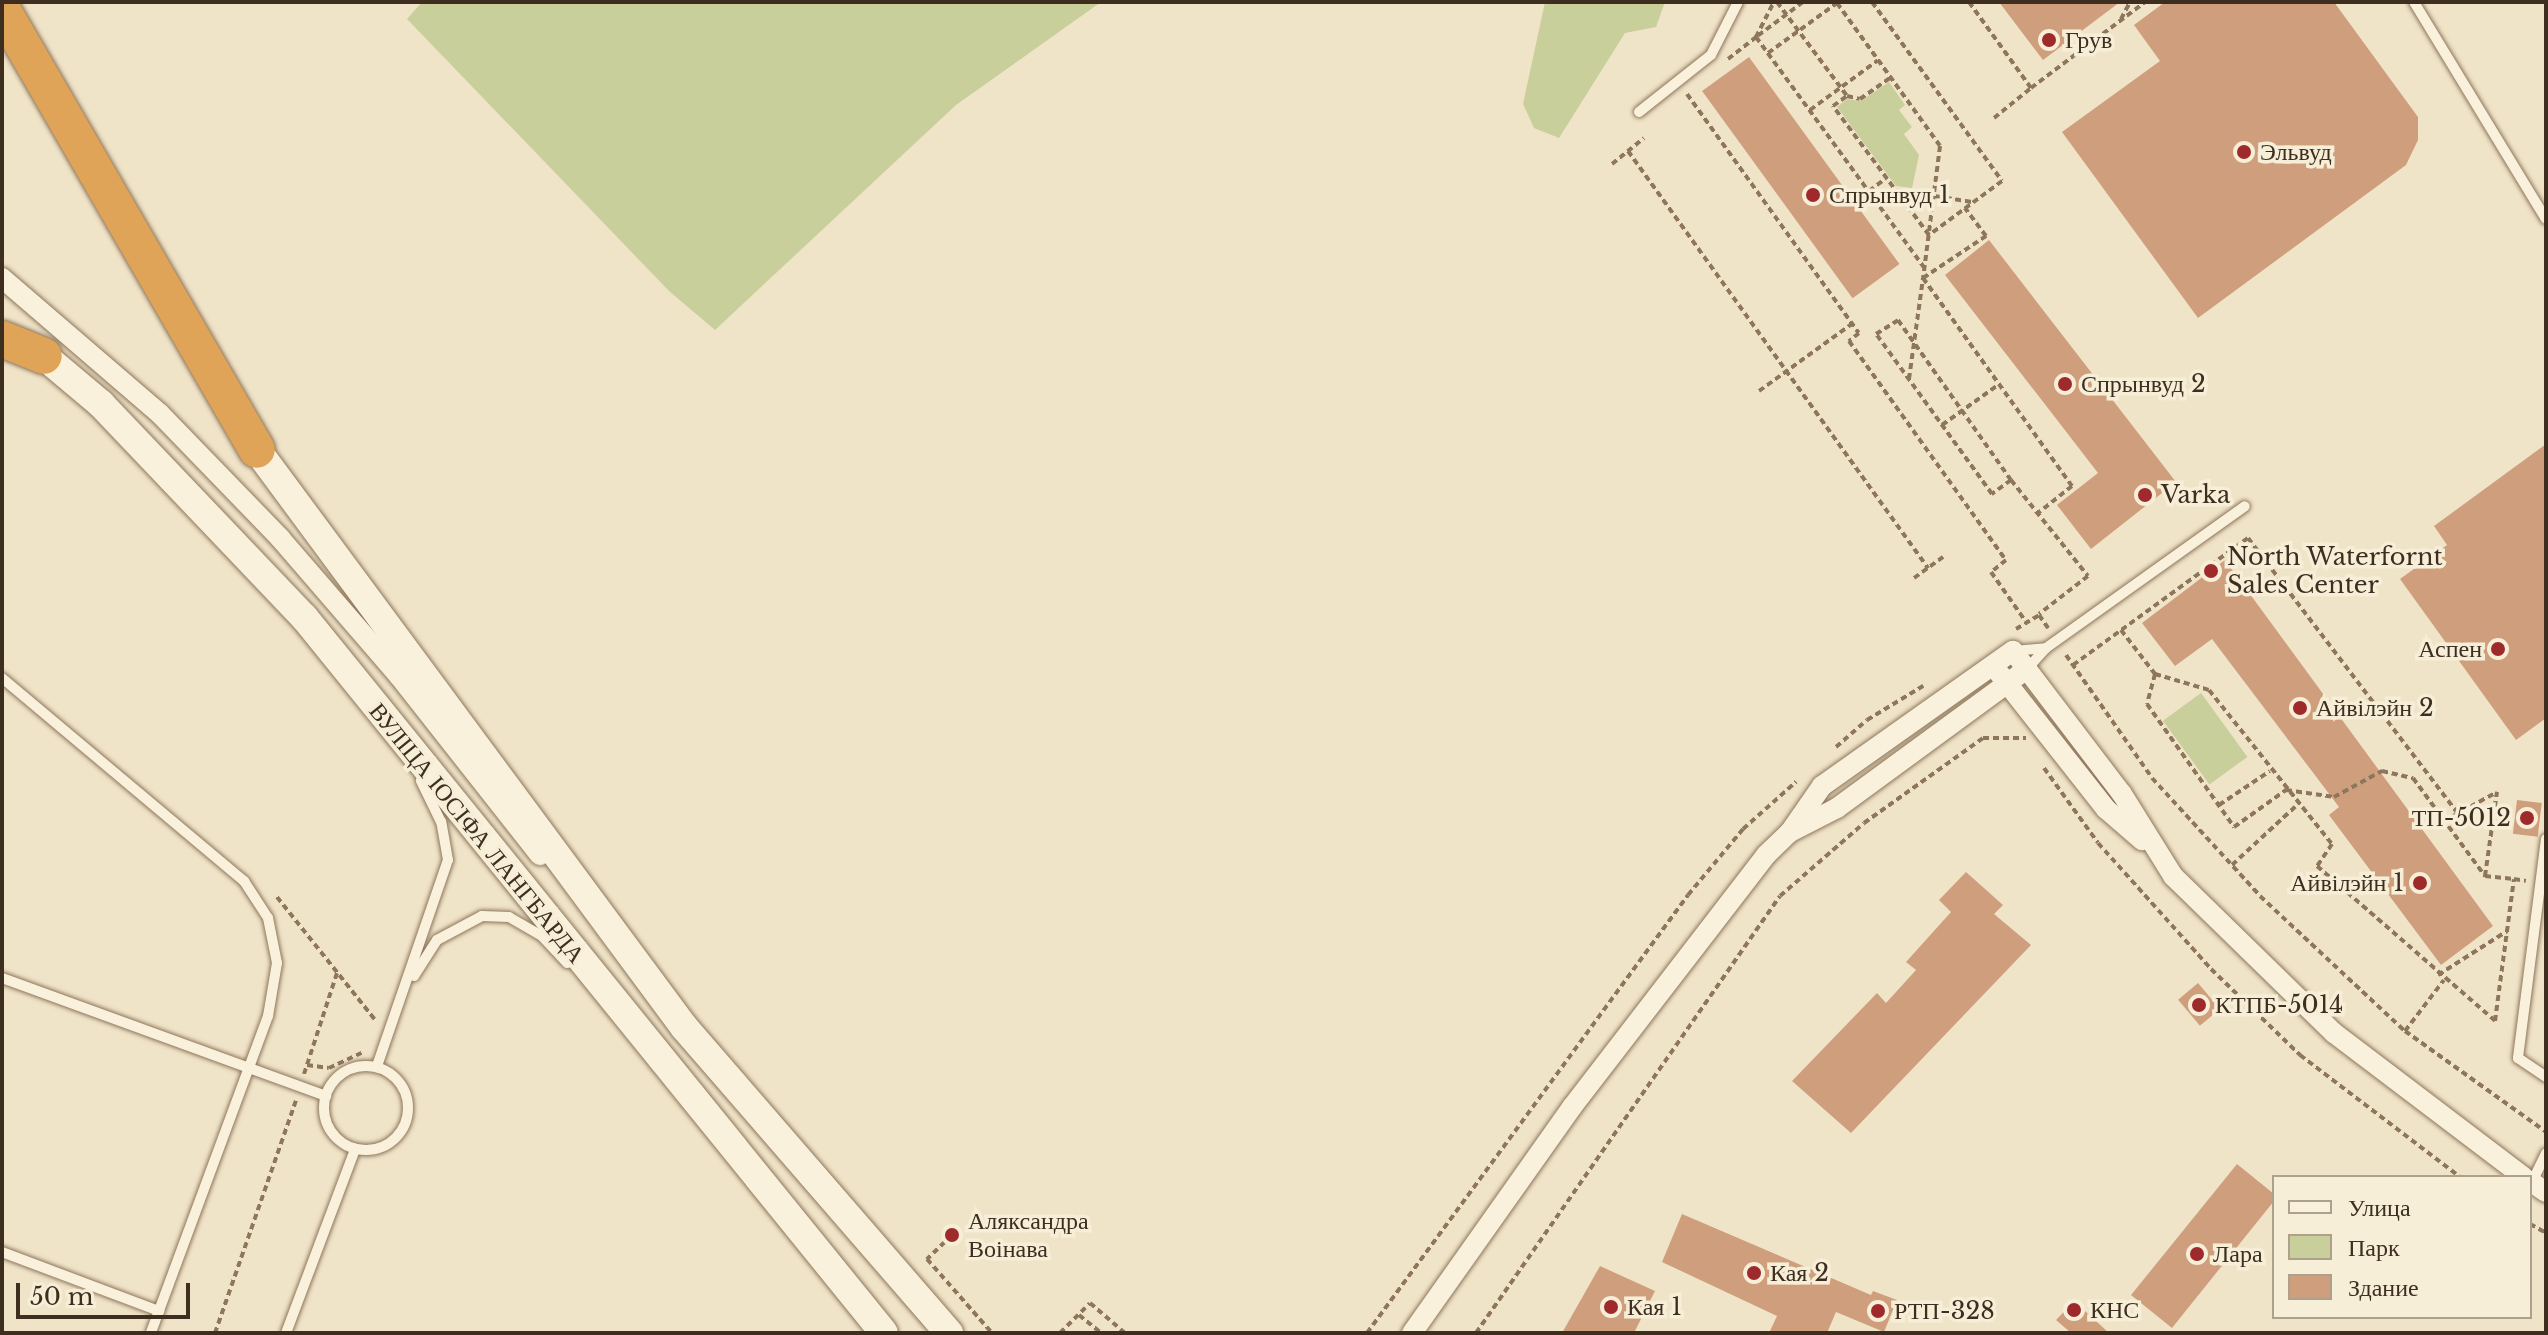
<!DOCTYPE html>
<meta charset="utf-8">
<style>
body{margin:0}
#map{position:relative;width:2548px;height:1335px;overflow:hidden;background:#f0e4c8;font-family:"Libre Baskerville",serif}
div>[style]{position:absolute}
.green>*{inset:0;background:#c9cf9b;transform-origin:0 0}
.building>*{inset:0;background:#cf9f7d;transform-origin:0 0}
.path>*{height:4px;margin-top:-2px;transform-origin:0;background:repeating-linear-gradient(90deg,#8d765c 0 6px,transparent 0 10px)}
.roads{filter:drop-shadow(0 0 2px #8d765c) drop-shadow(0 0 2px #8d765c)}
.lane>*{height:10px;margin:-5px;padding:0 5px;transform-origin:5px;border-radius:5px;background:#faf1dc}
.lane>.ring{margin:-5px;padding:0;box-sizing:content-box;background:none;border:10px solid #faf1dc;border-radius:50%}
.street>*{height:20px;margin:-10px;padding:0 10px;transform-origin:10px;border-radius:10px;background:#faf1dc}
.secondary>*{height:28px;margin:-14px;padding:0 14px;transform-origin:14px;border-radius:14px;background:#faf1dc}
.highway>*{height:36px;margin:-18px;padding:0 18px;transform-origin:18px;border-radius:18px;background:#e0a458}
.dots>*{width:22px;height:22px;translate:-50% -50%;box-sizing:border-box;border:4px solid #f7eed8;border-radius:50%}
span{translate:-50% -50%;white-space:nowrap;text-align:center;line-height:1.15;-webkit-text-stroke:7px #f7eed8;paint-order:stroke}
.poi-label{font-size:24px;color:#3d2e20}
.left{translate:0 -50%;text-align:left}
.right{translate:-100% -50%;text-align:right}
.street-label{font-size:24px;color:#3d2e20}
.frame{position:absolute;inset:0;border:4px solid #3d2e20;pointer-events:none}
.legend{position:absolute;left:2272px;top:1175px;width:260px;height:144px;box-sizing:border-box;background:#f7eed8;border:2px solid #ada18e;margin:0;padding:10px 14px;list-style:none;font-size:24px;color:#3d2e20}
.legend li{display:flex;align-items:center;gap:16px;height:40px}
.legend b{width:40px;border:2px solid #ada18e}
.scale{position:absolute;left:16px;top:1283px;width:174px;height:36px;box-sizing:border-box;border:4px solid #3d2e20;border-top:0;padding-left:10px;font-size:24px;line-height:28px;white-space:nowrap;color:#3d2e20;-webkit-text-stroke:6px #f7eed8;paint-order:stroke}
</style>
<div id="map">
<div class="green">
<i style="clip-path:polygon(422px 2px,1101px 2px,956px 105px,715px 330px,669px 291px,407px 19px)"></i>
<i style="clip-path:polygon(1545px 2px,1665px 2px,1656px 27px,1625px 33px,1559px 138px,1534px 128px,1523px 104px)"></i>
<i style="clip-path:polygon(1889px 82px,1905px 105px,1899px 110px,1912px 127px,1904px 134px,1919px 155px,1912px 188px,1896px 186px,1837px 107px,1847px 99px,1861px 101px)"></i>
<i style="left:2201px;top:693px;width:79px;height:47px;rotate:54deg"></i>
</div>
<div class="building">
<i style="clip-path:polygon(1999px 2px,2120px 2px,2043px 60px)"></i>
<i style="clip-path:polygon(2165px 2px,2334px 2px,2418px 117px,2418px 140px,2406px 165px,2198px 318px,2062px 132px,2160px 61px,2134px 25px)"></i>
<i style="left:1749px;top:57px;width:256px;height:58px;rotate:54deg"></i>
<i style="clip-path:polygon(1989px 240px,2176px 482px,2091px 549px,2057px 505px,2098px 473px,1945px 275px)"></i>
<i style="clip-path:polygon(2546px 444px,2546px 718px,2516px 740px,2400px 579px,2447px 545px,2434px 526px)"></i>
<i style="clip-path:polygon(2225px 560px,2493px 926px,2441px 965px,2329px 815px,2339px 807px,2212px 639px,2175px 666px,2142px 623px)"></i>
<i style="left:2517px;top:800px;width:25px;height:34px;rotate:7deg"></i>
<i style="clip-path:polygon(1966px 872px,2003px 905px,1994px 914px,2031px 945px,1851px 1133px,1792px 1081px,1877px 993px,1886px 1003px,1916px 970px,1906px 962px,1951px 912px,1939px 900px)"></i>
<i style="left:2198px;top:983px;width:34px;height:26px;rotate:50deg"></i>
<i style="clip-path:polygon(2237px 1164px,2274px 1194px,2274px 1201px,2172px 1328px,2131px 1295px)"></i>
<i style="clip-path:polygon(1682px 1214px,1871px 1295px,1873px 1291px,1897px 1300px,1884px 1332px,1836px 1312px,1827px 1333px,1769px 1333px,1777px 1316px,1662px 1262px)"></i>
<i style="clip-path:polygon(1600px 1266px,1655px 1291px,1634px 1333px,1562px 1333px)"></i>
<i style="clip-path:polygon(2074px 1301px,2109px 1333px,2071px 1333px,2056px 1320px)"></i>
</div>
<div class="path">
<i style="left:1777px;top:2px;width:117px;rotate:53.3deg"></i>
<i style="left:1803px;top:2px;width:59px;rotate:143.3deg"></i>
<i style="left:1756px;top:37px;width:285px;rotate:53.9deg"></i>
<i style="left:1872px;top:2px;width:221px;rotate:54deg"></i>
<i style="left:2002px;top:181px;width:91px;rotate:143.5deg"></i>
<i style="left:1929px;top:235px;width:161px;rotate:-126.7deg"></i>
<i style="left:1833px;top:106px;width:17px;rotate:-36deg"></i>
<i style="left:1847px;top:96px;width:13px;rotate:13deg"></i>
<i style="left:1860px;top:99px;width:38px;rotate:-35deg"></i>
<i style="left:1969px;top:2px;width:106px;rotate:54.2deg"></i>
<i style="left:2031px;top:88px;width:143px;rotate:-37deg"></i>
<i style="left:1837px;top:3px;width:176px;rotate:54.2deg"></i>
<i style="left:1940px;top:146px;width:133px;rotate:97.3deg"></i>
<i style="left:1923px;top:278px;width:256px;rotate:54.4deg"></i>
<i style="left:2072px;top:486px;width:43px;rotate:141.5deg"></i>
<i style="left:2121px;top:19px;width:19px;rotate:-62deg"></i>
<i style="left:1768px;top:53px;width:85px;rotate:-35.9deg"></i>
<i style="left:1728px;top:59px;width:36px;rotate:-38deg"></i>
<i style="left:1756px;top:37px;width:39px;rotate:-63deg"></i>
<i style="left:1687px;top:94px;width:294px;rotate:54.3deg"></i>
<i style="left:1859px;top:333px;width:13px;rotate:141deg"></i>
<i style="left:1849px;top:341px;width:269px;rotate:54.4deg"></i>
<i style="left:2006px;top:560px;width:19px;rotate:141deg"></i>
<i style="left:1991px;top:572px;width:61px;rotate:55deg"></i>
<i style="left:1810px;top:110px;width:84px;rotate:-36.3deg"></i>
<i style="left:1994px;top:118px;width:48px;rotate:-39deg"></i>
<i style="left:1628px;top:151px;width:514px;rotate:54.27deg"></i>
<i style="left:1612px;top:164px;width:41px;rotate:-39.1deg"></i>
<i style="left:1896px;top:190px;width:77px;rotate:9deg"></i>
<i style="left:1869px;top:191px;width:21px;rotate:-37deg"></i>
<i style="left:1871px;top:194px;width:30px;rotate:6deg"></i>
<i style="left:1909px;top:379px;width:102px;rotate:-82.1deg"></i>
<i style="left:1923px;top:278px;width:76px;rotate:-33.7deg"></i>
<i style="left:1986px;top:236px;width:35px;rotate:-127deg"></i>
<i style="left:1759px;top:391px;width:115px;rotate:-35.8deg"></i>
<i style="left:1942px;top:425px;width:69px;rotate:-35.5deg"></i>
<i style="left:2011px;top:480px;width:24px;rotate:144deg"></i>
<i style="left:1992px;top:494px;width:198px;rotate:-125.9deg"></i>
<i style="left:1876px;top:334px;width:26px;rotate:-32deg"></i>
<i style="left:1898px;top:320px;width:196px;rotate:54.8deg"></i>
<i style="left:2011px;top:480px;width:123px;rotate:51.3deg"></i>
<i style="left:2088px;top:576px;width:62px;rotate:142.2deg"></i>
<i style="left:1914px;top:578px;width:36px;rotate:-36deg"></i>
<i style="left:2016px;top:629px;width:27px;rotate:-31deg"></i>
<i style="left:2039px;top:615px;width:16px;rotate:55deg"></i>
<i style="left:2121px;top:630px;width:56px;rotate:52.3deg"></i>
<i style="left:2155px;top:674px;width:56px;rotate:16.5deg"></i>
<i style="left:2209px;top:690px;width:197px;rotate:51.4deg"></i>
<i style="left:2332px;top:844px;width:27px;rotate:124deg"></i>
<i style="left:2317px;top:866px;width:236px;rotate:41deg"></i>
<i style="left:2495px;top:1021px;width:143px;rotate:-82.4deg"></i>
<i style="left:2514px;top:879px;width:12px;rotate:9deg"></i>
<i style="left:2066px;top:655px;width:150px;rotate:55deg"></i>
<i style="left:2152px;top:778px;width:160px;rotate:47.5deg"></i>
<i style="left:2260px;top:896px;width:198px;rotate:43deg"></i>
<i style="left:2405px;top:1031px;width:173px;rotate:35.6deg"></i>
<i style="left:2073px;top:665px;width:216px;rotate:-36deg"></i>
<i style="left:2248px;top:538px;width:347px;rotate:52.7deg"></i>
<i style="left:2155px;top:674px;width:31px;rotate:105deg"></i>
<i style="left:2147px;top:704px;width:151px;rotate:54.7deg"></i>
<i style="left:2234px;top:827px;width:64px;rotate:-35.4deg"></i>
<i style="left:2286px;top:790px;width:49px;rotate:8.3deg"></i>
<i style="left:2334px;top:797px;width:55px;rotate:-28.4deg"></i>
<i style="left:2382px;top:771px;width:32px;rotate:13deg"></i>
<i style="left:2413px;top:778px;width:122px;rotate:53.7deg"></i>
<i style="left:2485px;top:876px;width:29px;rotate:6deg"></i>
<i style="left:1836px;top:747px;width:41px;rotate:-41.1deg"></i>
<i style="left:1867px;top:720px;width:66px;rotate:-31.3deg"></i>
<i style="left:2044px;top:768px;width:92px;rotate:54.2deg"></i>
<i style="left:2098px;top:843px;width:169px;rotate:48.1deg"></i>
<i style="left:2211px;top:969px;width:124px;rotate:44deg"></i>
<i style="left:2300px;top:1055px;width:201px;rotate:37.3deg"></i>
<i style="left:2219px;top:805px;width:61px;rotate:-33.7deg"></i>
<i style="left:2444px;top:821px;width:60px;rotate:-28.7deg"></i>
<i style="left:2232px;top:865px;width:90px;rotate:-42.7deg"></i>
<i style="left:2485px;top:876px;width:85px;rotate:-81.9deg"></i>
<i style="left:277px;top:897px;width:159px;rotate:51.4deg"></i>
<i style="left:2438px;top:975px;width:82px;rotate:-32.5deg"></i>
<i style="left:2405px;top:1031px;width:64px;rotate:-52.6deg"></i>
<i style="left:307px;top:1065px;width:22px;rotate:8deg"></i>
<i style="left:329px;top:1068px;width:38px;rotate:-25deg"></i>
<i style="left:304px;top:1074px;width:106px;rotate:-71.9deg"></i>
<i style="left:2530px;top:1224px;width:18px;rotate:29deg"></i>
<i style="left:952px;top:1235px;width:35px;rotate:136deg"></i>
<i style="left:927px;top:1259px;width:98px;rotate:48.7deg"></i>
<i style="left:1079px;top:1315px;width:28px;rotate:39deg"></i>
<i style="left:215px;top:1333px;width:246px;rotate:-70.8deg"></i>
<i style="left:1060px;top:1333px;width:42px;rotate:-45deg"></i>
<i style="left:1090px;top:1303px;width:46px;rotate:40.6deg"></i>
<i style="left:1186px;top:1333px;width:38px"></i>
<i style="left:1367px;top:1333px;width:543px;rotate:-53.76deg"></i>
<i style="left:1688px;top:895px;width:86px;rotate:-50.2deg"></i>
<i style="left:1743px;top:829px;width:71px;rotate:-41.6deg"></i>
<i style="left:1476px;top:1333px;width:532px;rotate:-55.18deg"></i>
<i style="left:1780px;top:896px;width:111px;rotate:-41deg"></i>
<i style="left:1864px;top:823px;width:146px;rotate:-35.5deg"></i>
<i style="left:1983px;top:738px;width:43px"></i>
</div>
<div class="roads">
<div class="lane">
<i style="left:2414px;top:2px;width:254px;rotate:58.7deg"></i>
<i style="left:1639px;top:112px;width:92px;rotate:-38.4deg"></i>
<i style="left:1711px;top:55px;width:59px;rotate:-63deg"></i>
<i style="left:2013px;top:651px;width:33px;rotate:-5deg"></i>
<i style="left:2027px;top:669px;width:28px;rotate:-48deg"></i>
<i style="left:2046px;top:648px;width:244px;rotate:-35.5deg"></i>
<i style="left:2px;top:678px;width:316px;rotate:40deg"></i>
<i style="left:244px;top:881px;width:44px;rotate:57deg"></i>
<i style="left:268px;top:918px;width:46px;rotate:78.7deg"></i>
<i style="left:277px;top:963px;width:54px;rotate:99.6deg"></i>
<i style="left:268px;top:1016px;width:338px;rotate:110.3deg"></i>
<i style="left:2546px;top:839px;width:221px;rotate:97.3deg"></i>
<i style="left:2518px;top:1058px;width:34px;rotate:34deg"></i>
<i style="left:414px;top:976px;width:43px;rotate:-57.4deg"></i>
<i style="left:437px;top:940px;width:51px;rotate:-28.1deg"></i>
<i style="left:482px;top:916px;width:27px;rotate:2deg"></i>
<i style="left:509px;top:917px;width:38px;rotate:30deg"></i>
<i style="left:542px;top:936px;width:37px;rotate:47deg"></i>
<i style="left:2px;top:978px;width:345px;rotate:20deg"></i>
<i class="ring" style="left:324px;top:1066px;width:74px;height:74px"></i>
<i style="left:377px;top:1066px;width:218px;rotate:-71deg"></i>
<i style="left:448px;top:860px;width:39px;rotate:-100deg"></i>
<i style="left:441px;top:822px;width:46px;rotate:-116deg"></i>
<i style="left:2532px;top:1182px;width:32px;rotate:-64deg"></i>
<i style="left:2px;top:1252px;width:168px;rotate:20.6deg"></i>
<i style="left:286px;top:1333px;width:197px;rotate:-69.4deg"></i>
</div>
<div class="street">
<i style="left:2px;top:278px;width:208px;rotate:40.7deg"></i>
<i style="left:160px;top:414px;width:173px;rotate:45.9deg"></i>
<i style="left:280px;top:538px;width:182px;rotate:49.2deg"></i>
<i style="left:399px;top:676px;width:228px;rotate:51.8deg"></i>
<i style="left:1999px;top:673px;width:173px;rotate:51.8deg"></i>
<i style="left:2106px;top:809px;width:48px;rotate:40.7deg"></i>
<i style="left:1790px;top:832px;width:56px;rotate:-55.2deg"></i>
<i style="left:1822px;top:786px;width:234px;rotate:-35.3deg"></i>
<i style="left:2013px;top:651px;width:180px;rotate:52.7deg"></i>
<i style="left:2122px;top:794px;width:97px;rotate:58.1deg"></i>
<i style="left:2173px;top:876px;width:225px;rotate:44.3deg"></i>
<i style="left:2334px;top:1033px;width:238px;rotate:37.2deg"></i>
<i style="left:2530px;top:1181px;width:19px;rotate:35deg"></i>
<i style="left:1412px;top:1333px;width:277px;rotate:-54.7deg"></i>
<i style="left:1572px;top:1107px;width:318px;rotate:-52.4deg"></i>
<i style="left:1766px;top:855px;width:33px;rotate:-44deg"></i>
<i style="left:1790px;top:832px;width:53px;rotate:-27.1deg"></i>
<i style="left:1837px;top:808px;width:235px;rotate:-36.2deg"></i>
</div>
<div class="secondary">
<i style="left:44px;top:356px;width:75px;rotate:40.1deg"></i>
<i style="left:101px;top:404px;width:294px;rotate:46.4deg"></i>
<i style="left:304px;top:617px;width:921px;rotate:50.99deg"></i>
<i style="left:257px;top:450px;width:718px;rotate:53.5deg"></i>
<i style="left:684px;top:1027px;width:405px;rotate:49.1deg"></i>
</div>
<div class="highway">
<i style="left:2px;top:9px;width:509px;rotate:59.96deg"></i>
<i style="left:2px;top:339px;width:45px;rotate:22deg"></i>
</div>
</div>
<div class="dots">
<i style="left:2049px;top:40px;background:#9e2a2b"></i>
<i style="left:2244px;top:152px;background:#9e2a2b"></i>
<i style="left:1813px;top:195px;background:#9e2a2b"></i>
<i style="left:2065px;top:384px;background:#9e2a2b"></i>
<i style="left:2145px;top:495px;background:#9e2a2b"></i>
<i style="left:2211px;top:571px;background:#9e2a2b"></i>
<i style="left:2498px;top:649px;background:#9e2a2b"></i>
<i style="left:2300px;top:708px;background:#9e2a2b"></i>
<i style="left:2527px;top:818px;background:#9e2a2b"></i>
<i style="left:2420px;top:883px;background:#9e2a2b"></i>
<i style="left:2199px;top:1005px;background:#9e2a2b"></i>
<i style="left:952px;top:1235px;background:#9e2a2b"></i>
<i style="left:2197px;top:1254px;background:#9e2a2b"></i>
<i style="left:1754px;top:1273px;background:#9e2a2b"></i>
<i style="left:1611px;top:1307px;background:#9e2a2b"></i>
<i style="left:2074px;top:1310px;background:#9e2a2b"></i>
<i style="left:1878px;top:1311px;background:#9e2a2b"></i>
</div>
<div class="poi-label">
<span class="left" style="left:2065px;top:40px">Грув</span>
<span class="left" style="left:2260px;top:152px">Эльвуд</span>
<span class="left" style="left:1829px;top:195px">Спрынвуд 1</span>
<span class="left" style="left:2081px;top:384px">Спрынвуд 2</span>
<span class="left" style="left:2161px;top:495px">Varka</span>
<span class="left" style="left:2227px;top:571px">North Waterfornt<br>Sales Center</span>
<span class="right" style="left:2482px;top:649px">Аспен</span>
<span class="left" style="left:2316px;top:708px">Айвілэйн 2</span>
<span class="right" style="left:2511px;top:818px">ТП-5012</span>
<span class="right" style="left:2404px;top:883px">Айвілэйн 1</span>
<span class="left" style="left:2215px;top:1005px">КТПБ-5014</span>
<span class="left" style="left:968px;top:1235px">Аляксандра<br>Воінава</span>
<span class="left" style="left:2213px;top:1254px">Лара</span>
<span class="left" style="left:1770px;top:1273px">Кая 2</span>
<span class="left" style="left:1627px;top:1307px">Кая 1</span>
<span class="left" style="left:2090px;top:1310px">КНС</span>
<span class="left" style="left:1894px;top:1311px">РТП-328</span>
</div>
<div class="street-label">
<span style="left:477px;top:833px;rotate:51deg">ВУЛІЦА ІОСІФА ЛАНГБАРДА</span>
</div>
<div class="frame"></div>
<ul class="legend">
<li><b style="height:10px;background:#faf1dc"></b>Улица</li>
<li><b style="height:22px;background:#c9cf9b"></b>Парк</li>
<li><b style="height:22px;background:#cf9f7d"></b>Здание</li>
</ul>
<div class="scale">50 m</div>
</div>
